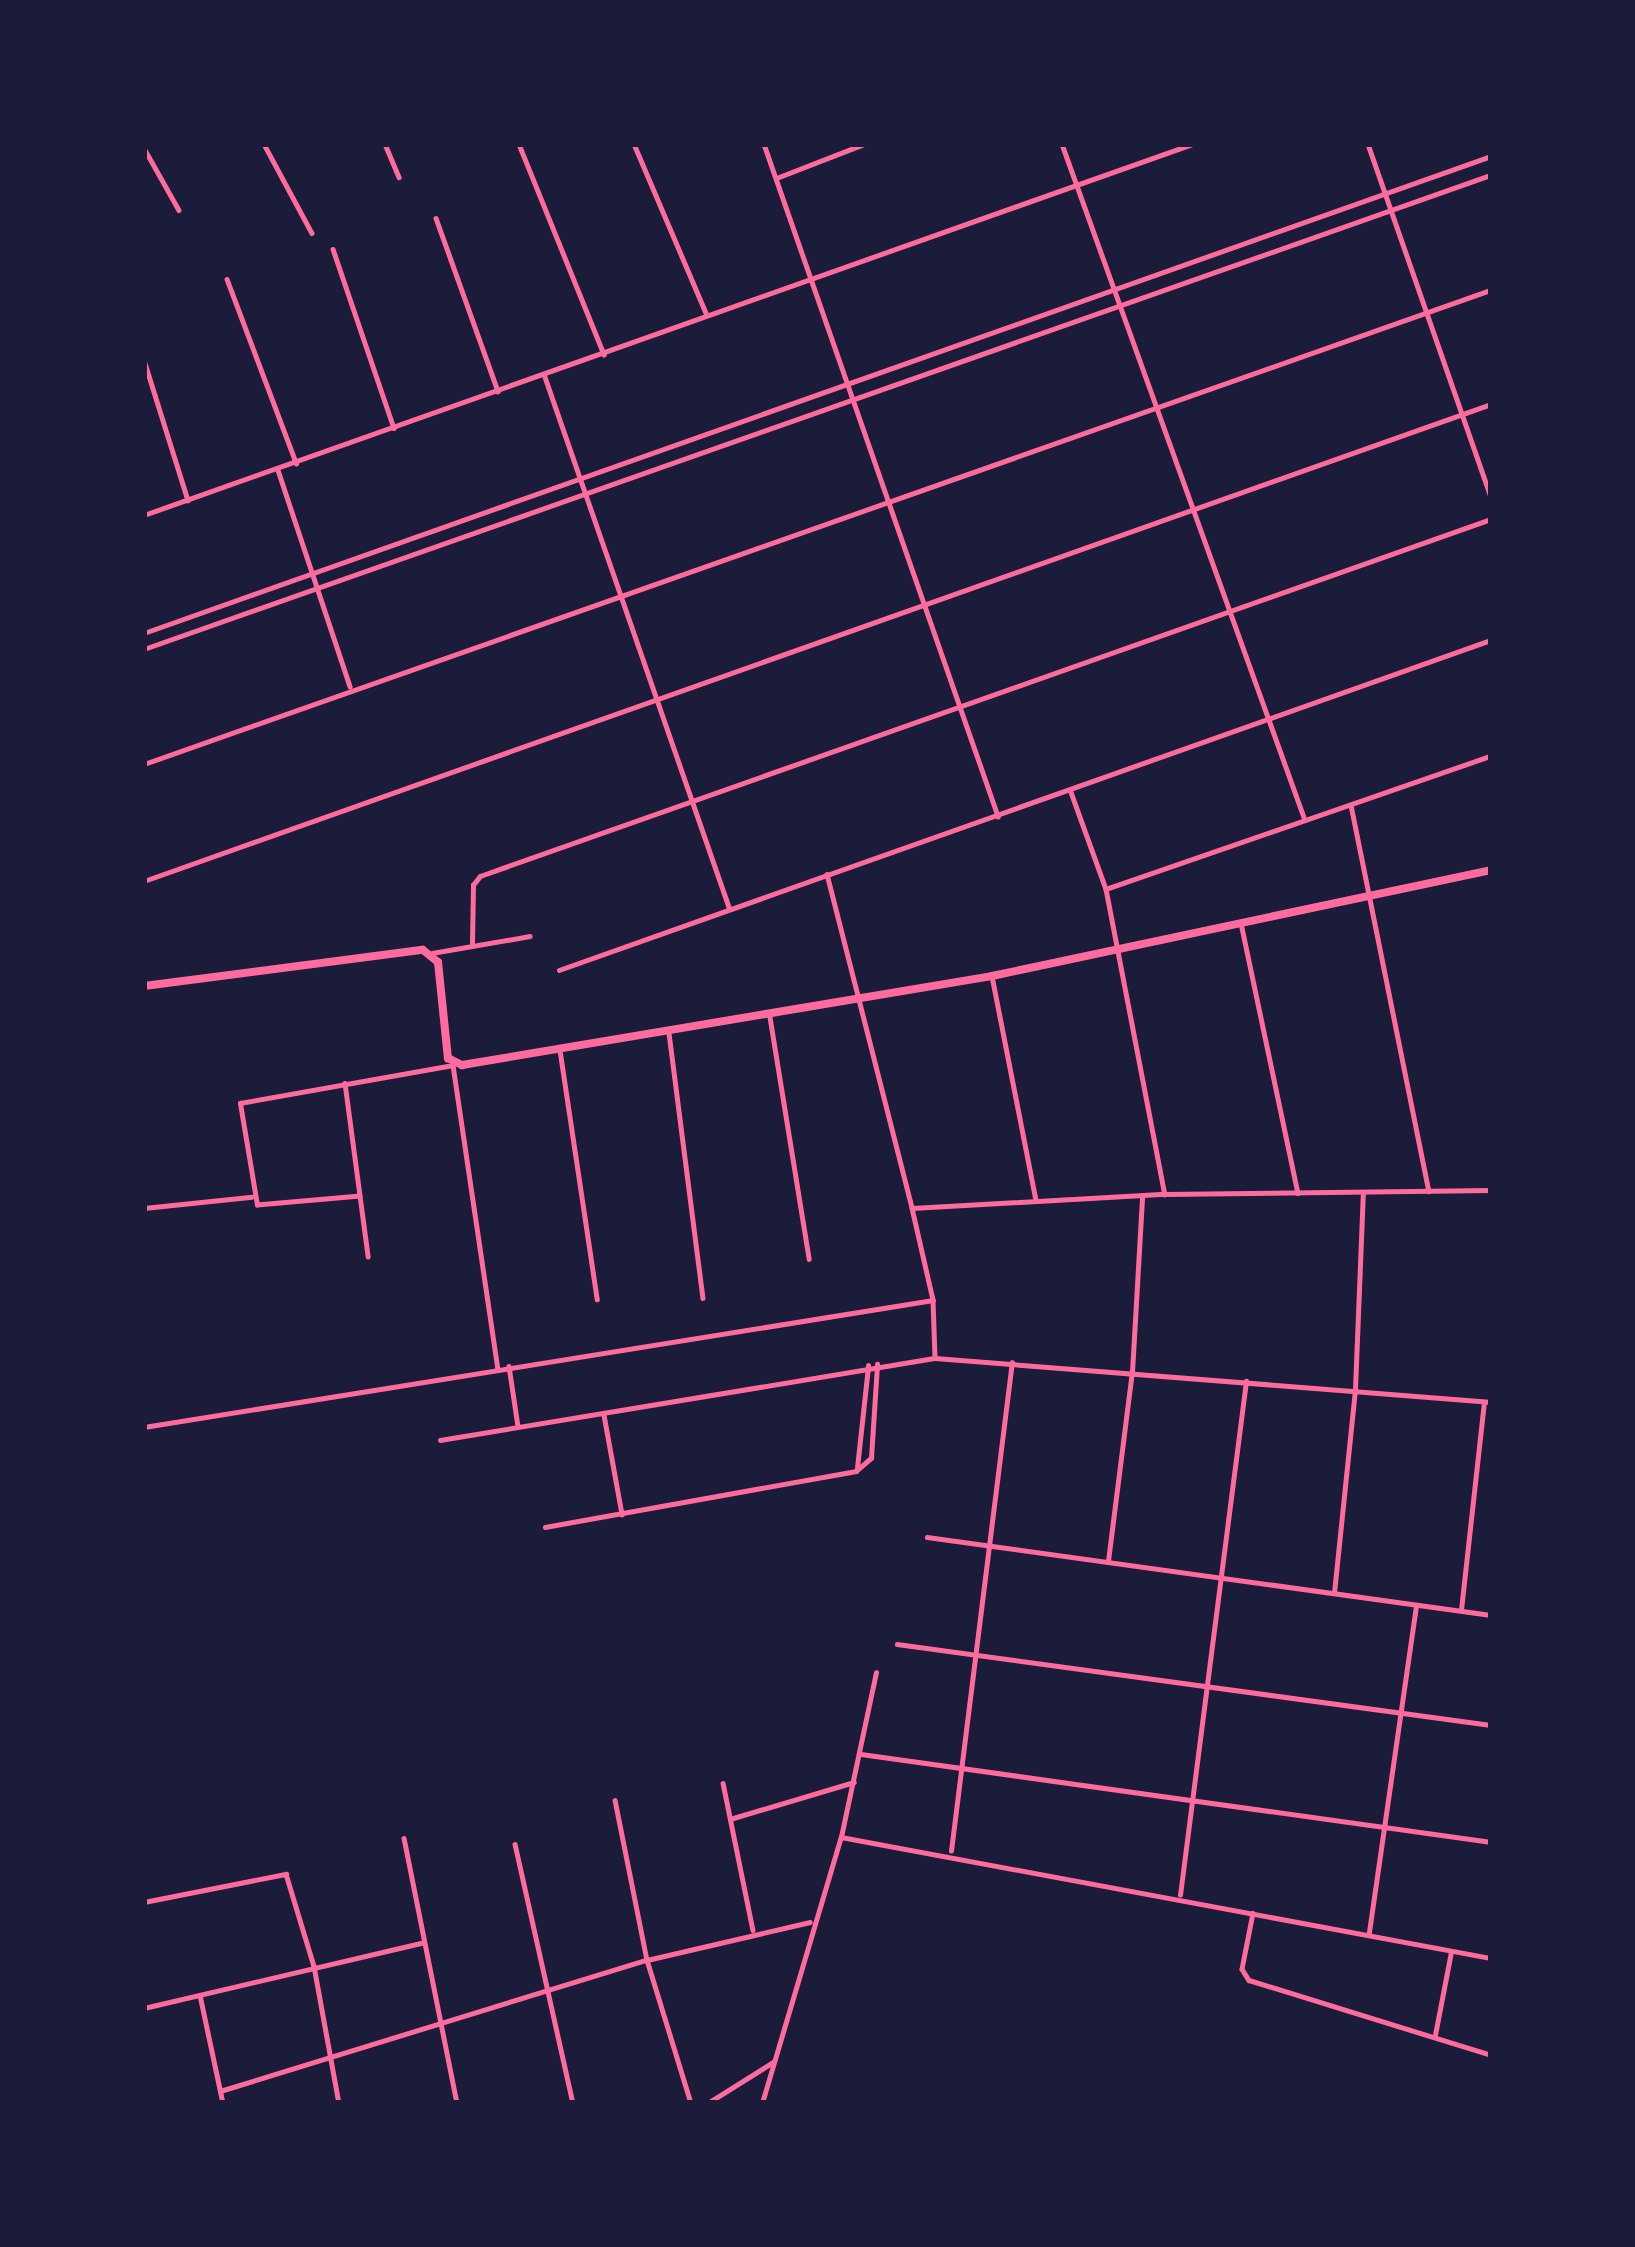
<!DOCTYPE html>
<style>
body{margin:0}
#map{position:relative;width:1635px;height:2247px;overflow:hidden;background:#1b1b3a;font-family:Montserrat,sans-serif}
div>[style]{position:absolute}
.minor>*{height:4.5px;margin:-2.25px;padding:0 2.25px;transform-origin:2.25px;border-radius:2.25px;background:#ff6b9d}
.primary>*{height:8px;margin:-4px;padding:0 4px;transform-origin:4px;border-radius:4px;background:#ff6b9d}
span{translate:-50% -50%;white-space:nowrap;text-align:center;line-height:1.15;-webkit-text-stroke:10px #1b1b3a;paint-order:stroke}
.frame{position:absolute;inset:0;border:147px solid #1b1b3a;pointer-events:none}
</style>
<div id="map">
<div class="minor">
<i style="left:264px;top:144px;width:101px;rotate:61.7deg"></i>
<i style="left:385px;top:144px;width:36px;rotate:67deg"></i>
<i style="left:519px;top:144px;width:227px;rotate:68deg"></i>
<i style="left:634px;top:144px;width:186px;rotate:66.9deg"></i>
<i style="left:764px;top:144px;width:712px;rotate:70.8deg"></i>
<i style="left:1062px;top:144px;width:718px;rotate:70.23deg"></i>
<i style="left:1368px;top:144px;width:375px;rotate:70.8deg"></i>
<i style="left:144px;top:148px;width:71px;rotate:60.6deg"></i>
<i style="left:779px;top:177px;width:91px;rotate:-21.2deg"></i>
<i style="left:436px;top:218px;width:184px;rotate:70.3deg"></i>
<i style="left:333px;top:249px;width:189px;rotate:71.2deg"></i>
<i style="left:227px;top:279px;width:197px;rotate:69.4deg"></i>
<i style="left:144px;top:360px;width:147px;rotate:72.6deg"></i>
<i style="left:544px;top:374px;width:564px;rotate:70.86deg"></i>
<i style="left:278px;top:470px;width:228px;rotate:71.6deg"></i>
<i style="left:144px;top:515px;width:1112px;rotate:-19.49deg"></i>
<i style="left:144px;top:633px;width:1429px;rotate:-19.5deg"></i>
<i style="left:144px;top:649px;width:1428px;rotate:-19.39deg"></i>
<i style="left:144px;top:764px;width:1428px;rotate:-19.39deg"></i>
<i style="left:1071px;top:792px;width:103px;rotate:70.2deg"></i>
<i style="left:1106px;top:889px;width:311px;rotate:79.1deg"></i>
<i style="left:1351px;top:805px;width:394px;rotate:78.6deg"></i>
<i style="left:827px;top:874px;width:345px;rotate:75.7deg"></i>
<i style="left:912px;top:1208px;width:94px;rotate:77.1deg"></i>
<i style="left:933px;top:1300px;width:58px;rotate:88deg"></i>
<i style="left:144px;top:881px;width:1429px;rotate:-19.5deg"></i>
<i style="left:1106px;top:889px;width:407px;rotate:-19.1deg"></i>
<i style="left:1241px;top:923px;width:276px;rotate:78.1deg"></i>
<i style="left:472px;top:943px;width:58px;rotate:-89deg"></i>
<i style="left:473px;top:885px;width:11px;rotate:-52deg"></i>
<i style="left:480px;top:876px;width:1072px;rotate:-19.45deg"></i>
<i style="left:432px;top:953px;width:99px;rotate:-9.8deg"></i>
<i style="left:559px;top:970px;width:989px;rotate:-19.5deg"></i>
<i style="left:992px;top:976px;width:228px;rotate:78.9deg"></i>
<i style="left:770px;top:1017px;width:245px;rotate:80.8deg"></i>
<i style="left:669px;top:1033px;width:267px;rotate:82.7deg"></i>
<i style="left:560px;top:1050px;width:252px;rotate:81.5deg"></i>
<i style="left:345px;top:1083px;width:175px;rotate:82.4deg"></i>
<i style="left:360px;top:1196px;width:103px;rotate:175deg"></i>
<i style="left:257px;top:1205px;width:103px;rotate:-99.5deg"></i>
<i style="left:240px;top:1103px;width:216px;rotate:-10.1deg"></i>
<i style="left:453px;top:1065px;width:306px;rotate:81.6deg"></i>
<i style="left:144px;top:1208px;width:108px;rotate:-5.9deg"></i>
<i style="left:912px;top:1208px;width:253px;rotate:-3.2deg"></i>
<i style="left:1165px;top:1194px;width:326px;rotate:-0.7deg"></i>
<i style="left:509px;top:1366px;width:61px;rotate:81.5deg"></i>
<i style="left:604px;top:1415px;width:101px;rotate:79.7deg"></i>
<i style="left:144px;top:1427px;width:799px;rotate:-9.14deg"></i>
<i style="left:440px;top:1440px;width:502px;rotate:-9.41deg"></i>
<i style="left:935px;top:1358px;width:558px;rotate:4.52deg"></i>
<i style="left:857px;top:1468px;width:103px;rotate:-83.8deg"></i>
<i style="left:545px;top:1527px;width:316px;rotate:-10.2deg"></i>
<i style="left:856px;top:1471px;width:20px;rotate:-41deg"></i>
<i style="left:871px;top:1458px;width:94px;rotate:-86.3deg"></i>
<i style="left:927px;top:1537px;width:569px;rotate:7.87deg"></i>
<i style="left:1108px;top:1561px;width:191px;rotate:-82.8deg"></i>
<i style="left:1132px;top:1372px;width:176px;rotate:-86.7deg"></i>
<i style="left:1334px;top:1593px;width:205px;rotate:-84.1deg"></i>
<i style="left:1355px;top:1389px;width:195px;rotate:-87.7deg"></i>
<i style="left:1461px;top:1610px;width:209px;rotate:-83.7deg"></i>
<i style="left:897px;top:1644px;width:599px;rotate:7.77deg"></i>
<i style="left:861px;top:1754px;width:636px;rotate:7.95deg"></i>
<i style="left:723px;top:1783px;width:150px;rotate:78.5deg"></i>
<i style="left:615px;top:1800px;width:163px;rotate:78.7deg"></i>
<i style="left:647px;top:1960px;width:150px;rotate:72.9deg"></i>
<i style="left:730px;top:1819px;width:129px;rotate:-16.6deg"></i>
<i style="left:841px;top:1837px;width:661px;rotate:10.55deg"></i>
<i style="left:404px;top:1838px;width:270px;rotate:78.7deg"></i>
<i style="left:515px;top:1844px;width:265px;rotate:77.4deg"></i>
<i style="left:951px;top:1851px;width:492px;rotate:-82.9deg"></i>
<i style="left:1180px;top:1895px;width:518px;rotate:-82.68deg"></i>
<i style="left:144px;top:1902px;width:145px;rotate:-11.2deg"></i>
<i style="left:286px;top:1874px;width:96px;rotate:73.1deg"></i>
<i style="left:314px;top:1966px;width:139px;rotate:79.7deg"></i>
<i style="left:1253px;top:1913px;width:57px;rotate:101.1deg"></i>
<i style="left:1242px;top:1969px;width:13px;rotate:58deg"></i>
<i style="left:1249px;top:1980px;width:253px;rotate:17.2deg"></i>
<i style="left:1369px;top:1932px;width:330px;rotate:-81.8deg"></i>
<i style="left:200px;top:1995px;width:110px;rotate:78deg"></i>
<i style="left:144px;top:2008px;width:285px;rotate:-13.2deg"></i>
<i style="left:1435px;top:2035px;width:85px;rotate:-79.1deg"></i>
<i style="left:220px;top:2091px;width:447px;rotate:-17.1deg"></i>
<i style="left:647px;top:1960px;width:167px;rotate:-13.1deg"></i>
<i style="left:708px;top:2103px;width:77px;rotate:-32.2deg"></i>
<i style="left:762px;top:2103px;width:277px;rotate:-73.5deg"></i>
<i style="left:841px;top:1837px;width:168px;rotate:-78deg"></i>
</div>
<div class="primary">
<i style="left:144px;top:986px;width:281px;rotate:-7.4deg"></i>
<i style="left:423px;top:950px;width:19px;rotate:39deg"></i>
<i style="left:438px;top:962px;width:97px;rotate:84.1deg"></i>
<i style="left:448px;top:1058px;width:16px;rotate:27deg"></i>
<i style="left:462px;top:1065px;width:537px;rotate:-9.53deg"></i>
<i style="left:992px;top:976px;width:510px;rotate:-11.99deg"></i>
</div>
<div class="frame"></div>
</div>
